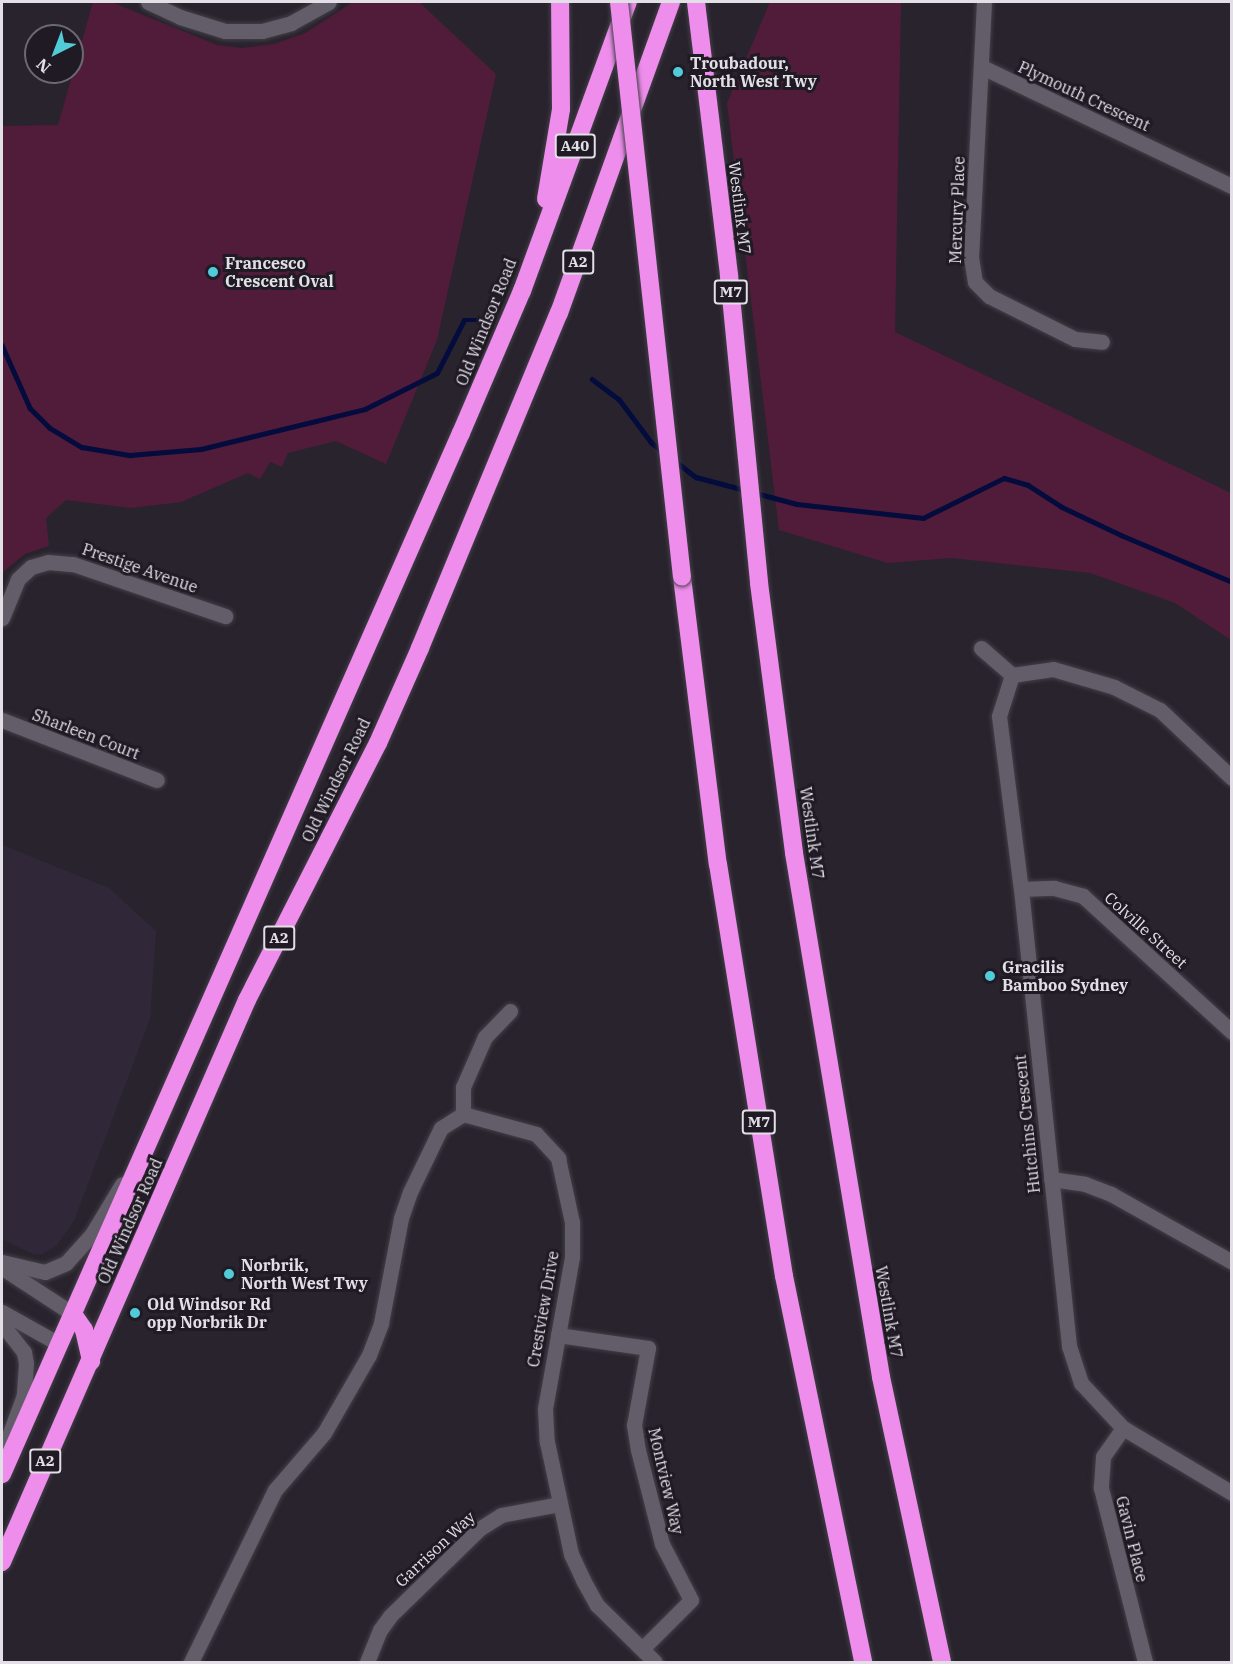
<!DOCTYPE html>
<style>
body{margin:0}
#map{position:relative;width:1233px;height:1664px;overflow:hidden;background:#28232d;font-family:"IBM Plex Serif",serif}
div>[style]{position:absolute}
.built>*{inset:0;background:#302838}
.green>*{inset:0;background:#501c3a}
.stream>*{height:4.5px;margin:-2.25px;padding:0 2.25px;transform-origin:2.25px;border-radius:2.25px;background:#040b3d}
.roads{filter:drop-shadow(0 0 2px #433f47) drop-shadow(0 0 2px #433f47)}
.minor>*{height:15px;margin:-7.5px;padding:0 7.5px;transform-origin:7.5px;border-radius:7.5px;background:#635d69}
.highway>*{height:18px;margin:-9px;padding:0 9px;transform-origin:9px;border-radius:9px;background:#ee8dec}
.bridges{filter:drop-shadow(0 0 2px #433f47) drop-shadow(0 0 2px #433f47)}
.highway-bridge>*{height:18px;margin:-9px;padding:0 9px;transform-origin:9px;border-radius:9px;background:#ee8dec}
.dots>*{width:16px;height:16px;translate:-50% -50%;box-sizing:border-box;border:3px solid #1f1a24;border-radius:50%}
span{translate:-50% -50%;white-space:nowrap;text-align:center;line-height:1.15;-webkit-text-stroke:6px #1f1a24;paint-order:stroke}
.shield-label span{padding:2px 4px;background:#1f1a24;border:2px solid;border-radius:4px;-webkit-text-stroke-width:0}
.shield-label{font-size:15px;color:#e2dfe6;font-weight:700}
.poi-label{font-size:16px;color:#e2dfe6;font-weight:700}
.left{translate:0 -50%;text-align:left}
.street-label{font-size:16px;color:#e2dfe6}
.frame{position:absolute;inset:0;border:3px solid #e2dfe6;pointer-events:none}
.north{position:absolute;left:24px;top:24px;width:60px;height:60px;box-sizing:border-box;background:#1f1a24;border:2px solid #6d6972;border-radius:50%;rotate:222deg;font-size:16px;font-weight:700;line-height:24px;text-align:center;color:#e2dfe6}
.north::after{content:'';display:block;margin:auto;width:21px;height:27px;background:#52cbd9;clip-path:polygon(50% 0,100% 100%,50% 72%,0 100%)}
</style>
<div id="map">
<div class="built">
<i style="clip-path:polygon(2px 845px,109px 888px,156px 931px,150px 1019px,74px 1221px,57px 1245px,42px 1254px,33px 1254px,2px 1239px)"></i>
</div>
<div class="green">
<i style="clip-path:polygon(93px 2px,111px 2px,217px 45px,242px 48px,274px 44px,305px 33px,353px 2px,419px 2px,496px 74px,437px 340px,386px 464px,336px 441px,288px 453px,282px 467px,270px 462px,260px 479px,248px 473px,181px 502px,131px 508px,66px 500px,46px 518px,49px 546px,25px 554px,2px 573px,2px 126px,58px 125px)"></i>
<i style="clip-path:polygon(770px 2px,901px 2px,895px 332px,1231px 493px,1231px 640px,1175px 603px,1090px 573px,951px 558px,888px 563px,779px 530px,727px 103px)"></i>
</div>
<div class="stream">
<i style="left:2px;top:345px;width:69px;rotate:66deg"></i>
<i style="left:30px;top:408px;width:28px;rotate:45deg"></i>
<i style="left:50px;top:428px;width:37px;rotate:31deg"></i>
<i style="left:82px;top:447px;width:49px;rotate:9.5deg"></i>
<i style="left:130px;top:455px;width:71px;rotate:-4.8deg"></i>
<i style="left:201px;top:449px;width:169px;rotate:-13.7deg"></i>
<i style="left:365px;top:409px;width:80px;rotate:-26.6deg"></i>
<i style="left:437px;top:373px;width:59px;rotate:-63deg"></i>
<i style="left:464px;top:320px;width:13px"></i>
<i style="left:592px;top:379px;width:34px;rotate:37deg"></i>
<i style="left:619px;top:399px;width:54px;rotate:53.3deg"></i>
<i style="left:651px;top:442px;width:14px;rotate:39deg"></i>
<i style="left:674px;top:460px;width:28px;rotate:38deg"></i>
<i style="left:696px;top:477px;width:51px;rotate:14.9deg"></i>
<i style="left:756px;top:493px;width:42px;rotate:15deg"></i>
<i style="left:797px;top:504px;width:127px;rotate:6.3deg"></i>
<i style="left:923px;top:518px;width:90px;rotate:-26.3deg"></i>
<i style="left:1004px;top:478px;width:25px;rotate:16deg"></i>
<i style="left:1028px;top:485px;width:40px;rotate:32.9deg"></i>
<i style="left:1062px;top:507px;width:65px;rotate:25.4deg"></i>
<i style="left:1121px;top:535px;width:121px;rotate:22.9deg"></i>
</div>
<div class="roads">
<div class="minor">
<i style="left:148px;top:2px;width:35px;rotate:25deg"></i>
<i style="left:180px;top:17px;width:47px;rotate:17.3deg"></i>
<i style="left:225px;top:31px;width:37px"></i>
<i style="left:262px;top:31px;width:30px;rotate:-15deg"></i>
<i style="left:291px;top:23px;width:43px;rotate:-28.9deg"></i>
<i style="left:984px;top:2px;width:255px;rotate:92.9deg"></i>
<i style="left:971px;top:257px;width:25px;rotate:81deg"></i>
<i style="left:975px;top:282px;width:20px;rotate:45deg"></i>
<i style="left:989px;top:296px;width:96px;rotate:26.6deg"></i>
<i style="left:1075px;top:339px;width:27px;rotate:6deg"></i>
<i style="left:982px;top:67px;width:277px;rotate:25.5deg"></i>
<i style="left:2px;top:618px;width:42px;rotate:-67.7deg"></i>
<i style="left:18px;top:579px;width:18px;rotate:-43deg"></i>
<i style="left:31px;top:567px;width:18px;rotate:-16deg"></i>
<i style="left:48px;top:562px;width:25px;rotate:5deg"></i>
<i style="left:73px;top:564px;width:161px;rotate:18.9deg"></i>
<i style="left:981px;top:648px;width:41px;rotate:41.1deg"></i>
<i style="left:1012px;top:675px;width:43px;rotate:107.6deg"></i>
<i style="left:999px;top:716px;width:174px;rotate:82.8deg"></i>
<i style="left:1021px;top:889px;width:460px;rotate:84deg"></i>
<i style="left:1069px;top:1346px;width:39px;rotate:72deg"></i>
<i style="left:1081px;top:1383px;width:62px;rotate:47deg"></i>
<i style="left:1123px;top:1428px;width:127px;rotate:30.8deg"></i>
<i style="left:1012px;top:675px;width:41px;rotate:-8.3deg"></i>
<i style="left:1053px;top:669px;width:64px;rotate:16.4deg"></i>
<i style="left:1114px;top:687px;width:51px;rotate:26.6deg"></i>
<i style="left:1160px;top:710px;width:99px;rotate:43.4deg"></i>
<i style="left:2px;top:720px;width:166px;rotate:21.2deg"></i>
<i style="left:1021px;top:889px;width:33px;rotate:-2deg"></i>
<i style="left:1054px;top:888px;width:30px;rotate:15deg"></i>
<i style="left:1083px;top:896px;width:202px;rotate:42.4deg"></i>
<i style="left:463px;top:1114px;width:27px;rotate:-90deg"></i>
<i style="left:463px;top:1087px;width:55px;rotate:-66.3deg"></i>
<i style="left:485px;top:1037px;width:36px;rotate:-46deg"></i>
<i style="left:1051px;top:1179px;width:34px;rotate:8deg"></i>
<i style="left:1085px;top:1184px;width:28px;rotate:21deg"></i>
<i style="left:1111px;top:1194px;width:139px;rotate:29.3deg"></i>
<i style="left:2px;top:1262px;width:44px;rotate:13.1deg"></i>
<i style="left:45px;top:1272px;width:23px;rotate:-23deg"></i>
<i style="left:66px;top:1263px;width:39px;rotate:-48deg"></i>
<i style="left:92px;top:1234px;width:58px;rotate:-59deg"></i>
<i style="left:7px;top:1271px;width:79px;rotate:33.1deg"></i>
<i style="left:2px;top:1312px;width:65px;rotate:29.3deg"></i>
<i style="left:2px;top:1324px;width:36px;rotate:52deg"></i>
<i style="left:24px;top:1352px;width:11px;rotate:80deg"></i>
<i style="left:26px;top:1363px;width:32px;rotate:94deg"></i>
<i style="left:24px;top:1395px;width:63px;rotate:110.4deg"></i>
<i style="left:558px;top:1335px;width:91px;rotate:8.2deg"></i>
<i style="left:648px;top:1348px;width:78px;rotate:100.3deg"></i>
<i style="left:634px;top:1425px;width:25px;rotate:81deg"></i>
<i style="left:638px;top:1450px;width:97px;rotate:75.7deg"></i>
<i style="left:662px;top:1544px;width:63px;rotate:62.6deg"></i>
<i style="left:691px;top:1600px;width:69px;rotate:135deg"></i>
<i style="left:1123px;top:1428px;width:35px;rotate:125deg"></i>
<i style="left:1103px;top:1457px;width:31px;rotate:94deg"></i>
<i style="left:1101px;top:1488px;width:179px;rotate:75.8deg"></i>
<i style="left:191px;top:1662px;width:191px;rotate:-64deg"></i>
<i style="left:275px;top:1490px;width:75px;rotate:-49.3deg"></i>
<i style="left:324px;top:1433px;width:90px;rotate:-60deg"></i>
<i style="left:369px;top:1355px;width:34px;rotate:-69deg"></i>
<i style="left:381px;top:1323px;width:107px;rotate:-79.2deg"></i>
<i style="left:401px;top:1218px;width:28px;rotate:-71deg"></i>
<i style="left:410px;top:1192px;width:71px;rotate:-64.2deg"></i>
<i style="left:441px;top:1128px;width:26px;rotate:-32deg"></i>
<i style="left:463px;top:1114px;width:76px;rotate:15.3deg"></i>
<i style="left:536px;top:1134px;width:33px;rotate:47deg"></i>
<i style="left:558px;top:1158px;width:66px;rotate:77.7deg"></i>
<i style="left:572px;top:1222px;width:35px;rotate:90deg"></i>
<i style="left:572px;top:1257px;width:154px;rotate:100.1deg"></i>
<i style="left:545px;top:1409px;width:33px;rotate:87deg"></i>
<i style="left:547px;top:1442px;width:115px;rotate:77.9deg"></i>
<i style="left:571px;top:1554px;width:29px;rotate:65deg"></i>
<i style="left:583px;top:1580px;width:29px;rotate:61deg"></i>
<i style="left:597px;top:1605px;width:81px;rotate:44.5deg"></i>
<i style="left:367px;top:1662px;width:35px;rotate:-68deg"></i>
<i style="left:380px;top:1630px;width:17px;rotate:-54deg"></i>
<i style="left:390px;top:1616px;width:124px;rotate:-44.3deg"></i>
<i style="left:479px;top:1529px;width:26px;rotate:-32deg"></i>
<i style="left:501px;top:1515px;width:59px;rotate:-10.7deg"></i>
</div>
<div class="highway">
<i style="left:696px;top:2px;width:276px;rotate:83.1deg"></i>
<i style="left:729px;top:276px;width:308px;rotate:84.4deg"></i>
<i style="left:759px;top:583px;width:272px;rotate:82.6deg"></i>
<i style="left:794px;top:853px;width:531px;rotate:80.57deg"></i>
<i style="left:881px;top:1377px;width:291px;rotate:77.9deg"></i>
<i style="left:546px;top:199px;width:91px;rotate:-80.5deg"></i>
<i style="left:561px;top:109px;width:107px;rotate:-90.5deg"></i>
<i style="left:682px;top:577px;width:289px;rotate:82.9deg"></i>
<i style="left:718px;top:864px;width:417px;rotate:80.9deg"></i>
<i style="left:784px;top:1276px;width:394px;rotate:78.4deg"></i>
<i style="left:73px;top:1314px;width:19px;rotate:55deg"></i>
<i style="left:84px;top:1330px;width:32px;rotate:77deg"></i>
<i style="left:2px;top:1474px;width:1138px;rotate:-66.21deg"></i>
<i style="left:461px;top:433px;width:155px;rotate:-66.8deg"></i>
<i style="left:522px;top:291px;width:308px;rotate:-69.9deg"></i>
<i style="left:2px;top:1562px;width:613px;rotate:-66.45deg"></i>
<i style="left:247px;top:1000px;width:288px;rotate:-63deg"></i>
<i style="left:378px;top:743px;width:104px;rotate:-66.1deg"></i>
<i style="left:420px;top:648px;width:363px;rotate:-67.5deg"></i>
<i style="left:559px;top:313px;width:331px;rotate:-70.2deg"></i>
</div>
</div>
<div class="bridges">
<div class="highway-bridge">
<i style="left:619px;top:2px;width:578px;rotate:83.75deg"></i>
</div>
</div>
<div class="dots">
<i style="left:678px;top:72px;background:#52cbd9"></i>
<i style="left:213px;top:272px;background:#52cbd9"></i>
<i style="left:990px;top:976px;background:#52cbd9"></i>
<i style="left:229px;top:1274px;background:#52cbd9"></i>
<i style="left:135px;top:1313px;background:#52cbd9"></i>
</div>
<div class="shield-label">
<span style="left:575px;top:146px">A40</span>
<span style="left:578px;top:262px">A2</span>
<span style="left:731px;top:292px">M7</span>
<span style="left:279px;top:938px">A2</span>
<span style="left:759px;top:1122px">M7</span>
<span style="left:45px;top:1461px">A2</span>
</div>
<div class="poi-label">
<span class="left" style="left:690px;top:72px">Troubadour,<br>North West Twy</span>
<span class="left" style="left:225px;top:272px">Francesco<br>Crescent Oval</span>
<span class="left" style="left:1002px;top:976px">Gracilis<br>Bamboo Sydney</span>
<span class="left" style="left:241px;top:1274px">Norbrik,<br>North West Twy</span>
<span class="left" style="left:147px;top:1313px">Old Windsor Rd<br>opp Norbrik Dr</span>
</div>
<div class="street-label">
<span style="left:1084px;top:96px;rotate:25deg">Plymouth Crescent</span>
<span style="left:740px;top:208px;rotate:83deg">Westlink M7</span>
<span style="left:957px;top:210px;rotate:-88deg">Mercury Place</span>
<span style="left:486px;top:322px;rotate:-68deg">Old Windsor Road</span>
<span style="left:140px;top:568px;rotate:19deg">Prestige Avenue</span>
<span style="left:86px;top:734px;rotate:21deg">Sharleen Court</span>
<span style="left:336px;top:780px;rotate:-64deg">Old Windsor Road</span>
<span style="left:812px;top:833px;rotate:82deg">Westlink M7</span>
<span style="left:1146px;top:930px;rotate:42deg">Colville Street</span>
<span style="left:1027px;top:1124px;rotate:-96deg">Hutchins Crescent</span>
<span style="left:130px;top:1221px;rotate:-66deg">Old Windsor Road</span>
<span style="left:543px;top:1309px;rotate:-80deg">Crestview Drive</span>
<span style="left:889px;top:1312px;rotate:80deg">Westlink M7</span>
<span style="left:666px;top:1481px;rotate:77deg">Montview Way</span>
<span style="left:1132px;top:1539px;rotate:76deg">Gavin Place</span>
<span style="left:435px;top:1549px;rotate:-43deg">Garrison Way</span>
</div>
<div class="frame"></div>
<div class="north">N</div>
</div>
